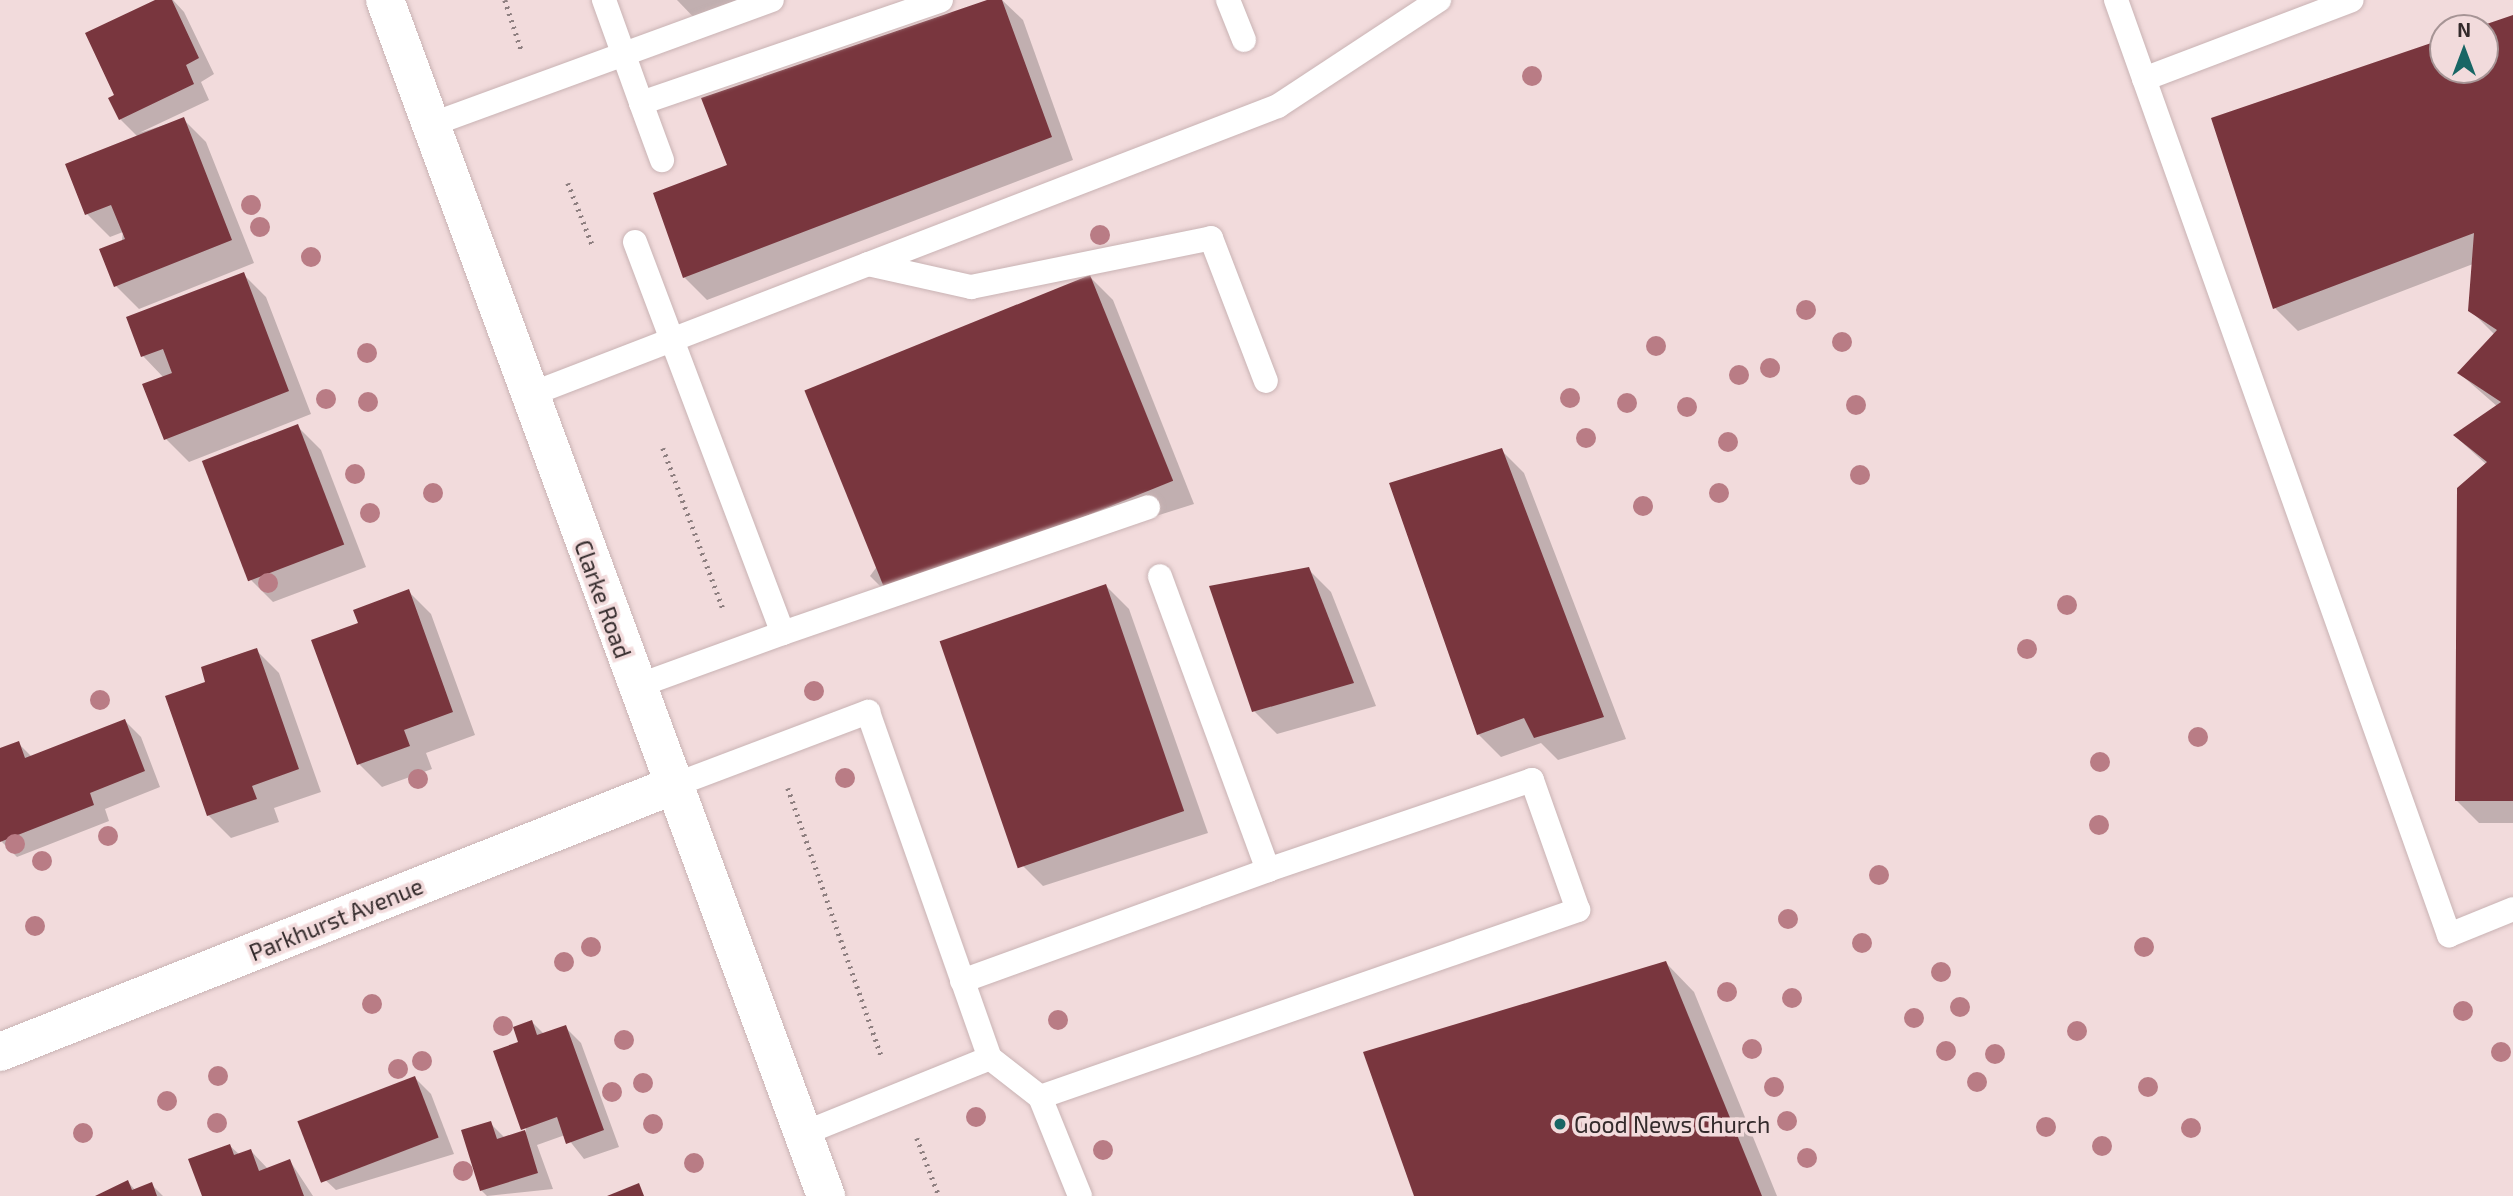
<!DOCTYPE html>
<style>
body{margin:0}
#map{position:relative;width:2513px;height:1196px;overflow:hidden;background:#f2dbdc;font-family:"Exo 2",sans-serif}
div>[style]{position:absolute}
.shadow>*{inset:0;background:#0003}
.building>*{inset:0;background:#79363e;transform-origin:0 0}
.path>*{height:4.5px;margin-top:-2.25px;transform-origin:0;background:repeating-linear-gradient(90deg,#8e7f80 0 2px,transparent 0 7px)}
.roads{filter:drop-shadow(0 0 2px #c9b3b4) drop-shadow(0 0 2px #c9b3b4)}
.service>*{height:24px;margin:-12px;padding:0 12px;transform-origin:12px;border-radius:12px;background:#fff}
.tertiary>*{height:38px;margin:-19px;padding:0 19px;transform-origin:19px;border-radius:19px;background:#fff}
.secondary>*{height:38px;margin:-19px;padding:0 19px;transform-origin:19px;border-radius:19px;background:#fff}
.trees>*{width:20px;height:20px;margin:-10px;border-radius:50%;background:#b97c85}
.dots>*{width:19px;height:19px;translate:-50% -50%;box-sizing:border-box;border:4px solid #f2dbdc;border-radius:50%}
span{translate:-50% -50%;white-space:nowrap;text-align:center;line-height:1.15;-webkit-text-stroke:7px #f2dbdc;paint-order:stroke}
.street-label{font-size:23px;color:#332a2b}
.poi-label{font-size:23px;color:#332a2b}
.left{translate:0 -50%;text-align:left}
.north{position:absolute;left:2429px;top:14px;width:70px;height:70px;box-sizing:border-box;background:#f2dbdc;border:2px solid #a69495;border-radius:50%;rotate:0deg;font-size:19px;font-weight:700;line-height:28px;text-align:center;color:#332a2b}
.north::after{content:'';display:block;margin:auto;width:24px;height:32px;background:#186665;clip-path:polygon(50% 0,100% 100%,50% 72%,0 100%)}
</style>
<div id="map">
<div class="shadow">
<i style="clip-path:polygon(159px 0,173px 0,184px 12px,214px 74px,201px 82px,209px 100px,139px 133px,183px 119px,206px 142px,254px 263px,139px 309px,116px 286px,123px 232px,110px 237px,87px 214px,138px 137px,120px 119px,116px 96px)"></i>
<i style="clip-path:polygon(677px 0,770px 0,701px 25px)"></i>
<i style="clip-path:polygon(992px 0,1002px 0,1023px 20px,1073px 160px,707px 300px,684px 277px,729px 166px)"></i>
<i style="clip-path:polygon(2513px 17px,2513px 823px,2479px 823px,2456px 800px,2487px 465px,2455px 436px,2498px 407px,2459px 373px,2495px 335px,2470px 310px,2473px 264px,2298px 331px,2275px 308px,2443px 41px,2443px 70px,2485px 70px,2485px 28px,2480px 28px)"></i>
<i style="clip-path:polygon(243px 274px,266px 297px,311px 414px,189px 462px,166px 439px,164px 378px,143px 356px)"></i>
<i style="clip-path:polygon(1090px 277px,1113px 300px,1194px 504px,893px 599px,870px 576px)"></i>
<i style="clip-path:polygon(298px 427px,321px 450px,366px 567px,273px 602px,250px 579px,204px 462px)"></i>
<i style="clip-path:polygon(1501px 450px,1524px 473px,1626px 739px,1558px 760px,1541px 743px,1501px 757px,1478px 734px)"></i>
<i style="clip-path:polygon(1308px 569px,1331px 592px,1376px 706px,1277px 734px,1254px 711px)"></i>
<i style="clip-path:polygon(1106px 586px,1129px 609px,1208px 833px,1043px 886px,1020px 863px)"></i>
<i style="clip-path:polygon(408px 591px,431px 614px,475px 735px,426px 753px,432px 769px,382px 787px,359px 764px,360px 624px)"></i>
<i style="clip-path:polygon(256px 650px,279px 673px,321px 792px,274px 808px,279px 822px,231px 838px,208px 815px,208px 683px)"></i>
<i style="clip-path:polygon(125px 721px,141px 737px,160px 787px,105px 809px,109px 821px,17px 857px,0 840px,0 750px,18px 743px,32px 757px)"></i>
<i style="clip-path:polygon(1666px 963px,1694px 992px,1777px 1196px,1416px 1196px)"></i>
<i style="clip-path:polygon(532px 1022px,544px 1034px,565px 1027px,581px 1043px,619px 1147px,584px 1159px,565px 1135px,537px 1145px,553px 1189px,487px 1196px,481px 1190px,490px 1123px,505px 1138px,526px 1132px,521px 1043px)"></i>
<i style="clip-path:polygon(415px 1078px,431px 1094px,454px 1154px,336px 1190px,319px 1174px)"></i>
<i style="clip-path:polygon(230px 1146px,240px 1155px,251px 1151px,268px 1169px,290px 1161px,313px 1196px,204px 1196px)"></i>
<i style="clip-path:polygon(128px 1182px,136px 1191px,151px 1184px,163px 1196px,97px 1196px)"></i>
</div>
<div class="building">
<i style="clip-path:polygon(155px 0,172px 0,199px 58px,186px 65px,194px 84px,119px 120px,108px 98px,114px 95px,85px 33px)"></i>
<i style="clip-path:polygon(987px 0,1002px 0,1052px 137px,683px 278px,653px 193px,727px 165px,701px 98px)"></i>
<i style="clip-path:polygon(2513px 15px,2513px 801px,2455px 801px,2457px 488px,2487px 462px,2453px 435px,2501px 402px,2457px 373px,2497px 330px,2468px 311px,2474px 233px,2273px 309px,2211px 118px,2443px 39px,2443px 70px,2485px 70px,2485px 28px,2475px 28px)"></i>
<i style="clip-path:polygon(184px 117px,232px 240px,114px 287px,99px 249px,125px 239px,111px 205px,85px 215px,65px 164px)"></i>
<i style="clip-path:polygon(244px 272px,289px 391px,164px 440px,142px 384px,172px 373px,163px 349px,141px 357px,126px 317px)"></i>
<i style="left:1090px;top:275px;width:222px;height:308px;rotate:68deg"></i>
<i style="left:298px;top:424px;width:129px;height:103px;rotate:69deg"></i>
<i style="clip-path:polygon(1502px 448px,1604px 717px,1534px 738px,1524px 718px,1477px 735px,1389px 483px)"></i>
<i style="clip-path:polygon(1309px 567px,1354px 683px,1252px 712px,1209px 586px)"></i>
<i style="left:1106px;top:584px;width:240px;height:176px;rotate:71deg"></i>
<i style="clip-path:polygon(409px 589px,453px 712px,404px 730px,410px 746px,357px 765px,311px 640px,358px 623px,353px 610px)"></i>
<i style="clip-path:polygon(257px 648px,299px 769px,252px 786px,257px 799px,207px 816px,165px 696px,205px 682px,201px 667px)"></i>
<i style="clip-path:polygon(125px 719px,145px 771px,90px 793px,94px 805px,0 842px,0 748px,19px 741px,25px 758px)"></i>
<i style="clip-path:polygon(1666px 961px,1762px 1196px,1414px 1196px,1363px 1052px)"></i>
<i style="clip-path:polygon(532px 1020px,537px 1035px,566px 1025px,604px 1130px,566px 1144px,557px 1117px,521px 1130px,493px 1051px,518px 1042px,513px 1027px)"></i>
<i style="left:415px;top:1076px;width:66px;height:126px;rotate:69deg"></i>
<i style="clip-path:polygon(491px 1121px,497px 1139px,525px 1130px,538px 1173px,480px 1191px,461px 1130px)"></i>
<i style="clip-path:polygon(230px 1144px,234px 1155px,251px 1149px,259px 1171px,290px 1159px,304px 1196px,202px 1196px,188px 1159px)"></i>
<i style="clip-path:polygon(128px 1180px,132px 1190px,152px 1182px,157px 1196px,95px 1196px)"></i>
<i style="clip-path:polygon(639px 1183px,644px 1196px,607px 1196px)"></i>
</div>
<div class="path">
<i style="left:505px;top:0;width:52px;rotate:71.9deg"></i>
<i style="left:568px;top:183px;width:66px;rotate:68.5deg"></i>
<i style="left:663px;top:448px;width:174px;rotate:69.5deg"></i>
<i style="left:788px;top:788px;width:286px;rotate:70.8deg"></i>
<i style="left:917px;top:1138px;width:62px;rotate:69.2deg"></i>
</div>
<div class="roads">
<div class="service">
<i style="left:604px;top:0;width:109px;rotate:70.2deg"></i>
<i style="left:641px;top:103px;width:317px;rotate:-18.9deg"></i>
<i style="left:1228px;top:0;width:43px;rotate:68.2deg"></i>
<i style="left:2116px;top:0;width:993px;rotate:70.4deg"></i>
<i style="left:2449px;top:935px;width:69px;rotate:-22.1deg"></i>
<i style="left:2144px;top:79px;width:222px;rotate:-20.8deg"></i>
<i style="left:641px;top:103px;width:61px;rotate:69.8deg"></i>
<i style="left:430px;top:125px;width:364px;rotate:-20.1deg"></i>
<i style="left:635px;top:242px;width:418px;rotate:69.3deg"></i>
<i style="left:783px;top:633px;width:158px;rotate:160deg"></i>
<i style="left:868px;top:264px;width:106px;rotate:12.6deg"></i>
<i style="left:971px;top:287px;width:245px;rotate:-11.5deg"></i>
<i style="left:1211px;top:238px;width:153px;rotate:69deg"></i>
<i style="left:529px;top:395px;width:803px;rotate:-21.1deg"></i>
<i style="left:1278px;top:106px;width:193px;rotate:-33.4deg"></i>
<i style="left:783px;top:633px;width:386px;rotate:-19deg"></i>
<i style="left:672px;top:786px;width:210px;rotate:-20.7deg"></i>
<i style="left:868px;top:712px;width:367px;rotate:70.6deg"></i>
<i style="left:990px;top:1058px;width:203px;rotate:158deg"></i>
<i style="left:962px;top:981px;width:326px;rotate:-19.9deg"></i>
<i style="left:1268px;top:870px;width:313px;rotate:-110.2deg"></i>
<i style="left:990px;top:1058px;width:63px;rotate:38deg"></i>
<i style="left:1040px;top:1097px;width:570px;rotate:-19.17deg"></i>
<i style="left:1578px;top:910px;width:138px;rotate:-109.5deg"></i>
<i style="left:1532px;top:780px;width:279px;rotate:161.2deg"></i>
<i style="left:1040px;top:1097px;width:107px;rotate:68deg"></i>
</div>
<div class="tertiary">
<i style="left:0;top:1052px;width:723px;rotate:-21.6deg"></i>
</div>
<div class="secondary">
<i style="left:385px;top:0;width:1275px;rotate:69.76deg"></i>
</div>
</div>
<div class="trees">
<i style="left:1532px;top:76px"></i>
<i style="left:251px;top:205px"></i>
<i style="left:260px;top:227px"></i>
<i style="left:1100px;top:235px"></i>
<i style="left:311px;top:257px"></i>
<i style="left:1806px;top:310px"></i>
<i style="left:1842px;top:342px"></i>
<i style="left:1656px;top:346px"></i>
<i style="left:367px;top:353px"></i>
<i style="left:1770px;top:368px"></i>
<i style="left:1739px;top:375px"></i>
<i style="left:1570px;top:398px"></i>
<i style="left:326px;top:399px"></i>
<i style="left:368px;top:402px"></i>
<i style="left:1627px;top:403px"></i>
<i style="left:1856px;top:405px"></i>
<i style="left:1687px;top:407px"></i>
<i style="left:1586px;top:438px"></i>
<i style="left:1728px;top:442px"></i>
<i style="left:355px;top:474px"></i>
<i style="left:1860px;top:475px"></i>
<i style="left:433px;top:493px"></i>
<i style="left:1719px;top:493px"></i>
<i style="left:1643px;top:506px"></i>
<i style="left:370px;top:513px"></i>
<i style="left:268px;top:583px"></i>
<i style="left:2067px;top:605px"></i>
<i style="left:2027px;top:649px"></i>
<i style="left:814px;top:691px"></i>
<i style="left:100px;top:700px"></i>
<i style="left:2198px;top:737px"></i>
<i style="left:2100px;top:762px"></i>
<i style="left:845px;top:778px"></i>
<i style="left:418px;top:779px"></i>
<i style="left:2099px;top:825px"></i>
<i style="left:108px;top:836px"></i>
<i style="left:15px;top:844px"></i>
<i style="left:42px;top:861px"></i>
<i style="left:1879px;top:875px"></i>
<i style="left:1788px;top:919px"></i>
<i style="left:35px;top:926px"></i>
<i style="left:1862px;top:943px"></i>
<i style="left:591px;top:947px"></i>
<i style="left:2144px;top:947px"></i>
<i style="left:564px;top:962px"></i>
<i style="left:1941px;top:972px"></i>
<i style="left:1727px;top:992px"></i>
<i style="left:1792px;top:998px"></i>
<i style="left:372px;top:1004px"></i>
<i style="left:1960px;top:1007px"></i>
<i style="left:2463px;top:1011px"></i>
<i style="left:1914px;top:1018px"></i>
<i style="left:1058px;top:1020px"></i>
<i style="left:503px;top:1026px"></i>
<i style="left:2077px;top:1031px"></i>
<i style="left:624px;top:1040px"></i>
<i style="left:1752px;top:1049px"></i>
<i style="left:1946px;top:1051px"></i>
<i style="left:2501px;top:1052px"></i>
<i style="left:1995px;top:1054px"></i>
<i style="left:422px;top:1061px"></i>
<i style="left:398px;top:1069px"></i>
<i style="left:218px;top:1076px"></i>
<i style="left:1977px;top:1082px"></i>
<i style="left:643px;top:1083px"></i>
<i style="left:1774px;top:1087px"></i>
<i style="left:2148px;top:1087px"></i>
<i style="left:612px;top:1092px"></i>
<i style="left:167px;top:1101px"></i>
<i style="left:976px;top:1117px"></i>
<i style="left:1787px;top:1121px"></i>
<i style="left:217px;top:1123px"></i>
<i style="left:653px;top:1124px"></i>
<i style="left:2046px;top:1127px"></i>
<i style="left:2191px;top:1128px"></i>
<i style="left:83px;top:1133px"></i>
<i style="left:2102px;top:1146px"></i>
<i style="left:1103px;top:1150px"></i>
<i style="left:1807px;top:1158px"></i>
<i style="left:694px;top:1163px"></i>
<i style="left:463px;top:1171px"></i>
</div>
<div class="dots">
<i style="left:1560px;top:1124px;background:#186665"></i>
</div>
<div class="street-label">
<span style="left:603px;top:599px;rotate:70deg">Clarke Road</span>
<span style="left:336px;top:919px;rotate:-22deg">Parkhurst Avenue</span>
</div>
<div class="poi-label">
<span class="left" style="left:1574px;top:1124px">Good News Church</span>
</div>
<div class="north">N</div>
</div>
